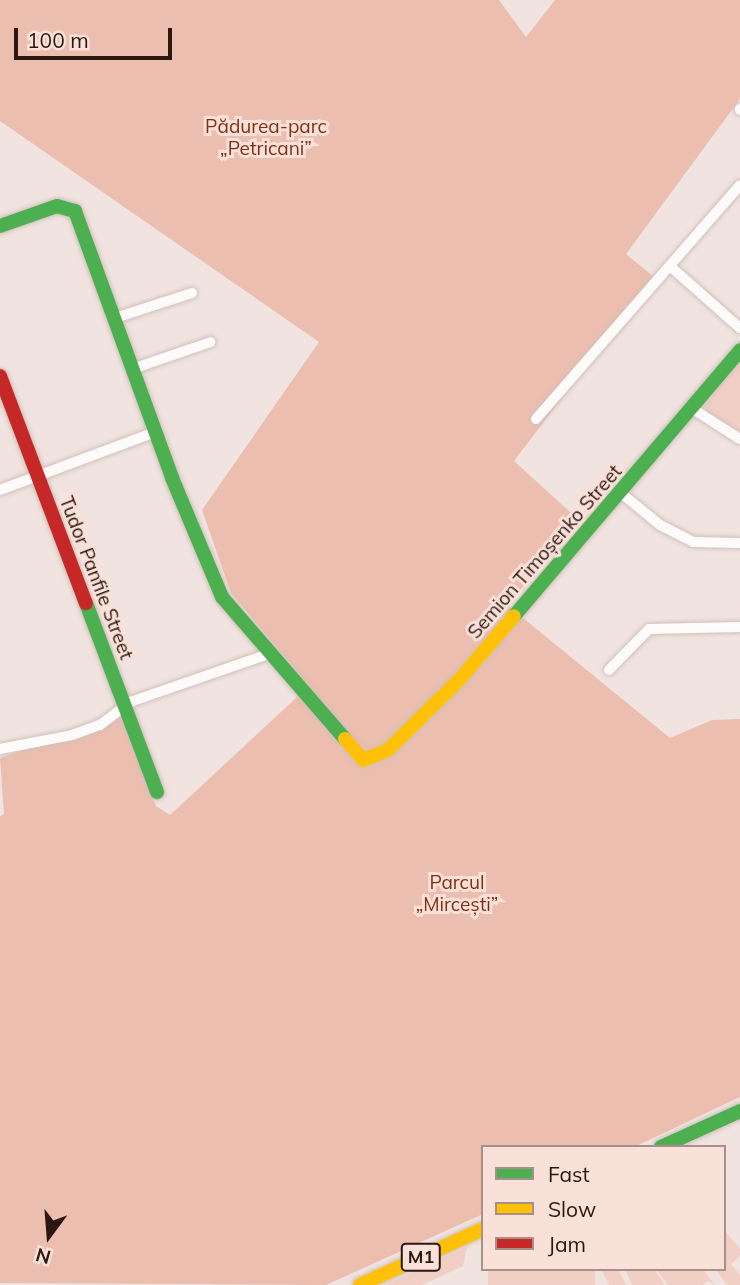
<!DOCTYPE html>
<meta charset="utf-8">
<style>
body{margin:0}
#map{position:relative;width:740px;height:1285px;overflow:hidden;background:#f1e4e0;font-family:Mulish,sans-serif}
div>[style]{position:absolute}
.green>*{inset:0;background:#f2cfc4;transform-origin:0 0}
.forest>*{inset:0;background:#ecbeaf}
.roads{filter:drop-shadow(0 0 2px #d1c0ba) drop-shadow(0 0 2px #d1c0ba)}
.street>*{height:10px;margin:-5px;padding:0 5px;transform-origin:5px;border-radius:5px;background:#fdfbfa}
.fast>*{height:14px;margin:-7px;padding:0 7px;transform-origin:7px;border-radius:7px;background:#4caf50}
.slow>*{height:14px;margin:-7px;padding:0 7px;transform-origin:7px;border-radius:7px;background:#ffc107}
.jam>*{height:14px;margin:-7px;padding:0 7px;transform-origin:7px;border-radius:7px;background:#c62828}
span{translate:-50% -50%;white-space:nowrap;text-align:center;line-height:1.15;-webkit-text-stroke:6px #f9e0d8;paint-order:stroke}
.shield-label span{padding:2px 5px;background:#f9e0d8;border:2px solid;border-radius:5px;-webkit-text-stroke-width:0}
.shield-label{font-size:18px;color:#2c1710;font-weight:700}
.park-label{font-size:19px;color:#852f12}
.street-label{font-size:19px;color:#2c1710}
.legend{position:absolute;left:481px;top:1145px;width:245px;height:126px;box-sizing:border-box;background:#f9e0d8;border:2px solid #a79088;margin:0;padding:9px 12px;list-style:none;font-size:21px;color:#2c1710}
.legend li{display:flex;align-items:center;gap:14px;height:35px}
.legend b{width:35px;border:2px solid #a79088}
.north{position:absolute;left:14px;top:1201px;width:70px;height:70px;-webkit-text-stroke:5px #f9e0d8;paint-order:stroke;rotate:196deg;font-size:19px;font-weight:700;line-height:28px;text-align:center;color:#2c1710}
.north::after{content:'';display:block;margin:auto;width:24px;height:32px;background:#2c1710;clip-path:polygon(50% 0,100% 100%,50% 72%,0 100%)}
.scale{position:absolute;left:14px;top:28px;width:158px;height:32px;box-sizing:border-box;border:4px solid #2c1710;border-top:0;padding-left:9px;font-size:21px;line-height:24px;white-space:nowrap;color:#2c1710;-webkit-text-stroke:5px #f9e0d8;paint-order:stroke}
</style>
<div id="map">
<div class="green">
<i style="clip-path:polygon(740px 361px,740px 430px,734px 431px,708px 414px,705px 405px)"></i>
<i style="clip-path:polygon(724px 1230px,740px 1249px,740px 1256px,731px 1264px,740px 1275px,740px 1285px,727px 1285px,715px 1269px,724px 1269px)"></i>
<i style="clip-path:polygon(467px 1247px,463px 1266px,422px 1285px,386px 1285px)"></i>
<i style="left:488px;top:1269px;width:107px;height:17px"></i>
<i style="clip-path:polygon(601px 1269px,618px 1269px,626px 1285px,609px 1285px)"></i>
<i style="clip-path:polygon(625px 1269px,654px 1269px,665px 1285px,632px 1285px)"></i>
<i style="clip-path:polygon(656px 1269px,703px 1269px,715px 1285px,708px 1281px,703px 1285px,668px 1285px)"></i>
</div>
<div class="forest">
<i style="clip-path:polygon(0 0,499px 0,526px 37px,555px 0,740px 0,740px 99px,626px 254px,654px 277px,514px 461px,580px 521px,507px 605px,670px 738px,712px 720px,740px 719px,740px 1097px,634px 1147px,483px 1147px,483px 1214px,326px 1285px,0 1283px,0 816px,4px 814px,0 758px,121px 716px,156px 806px,170px 815px,309px 686px,231px 593px,202px 510px,319px 342px,0 121px)"></i>
</div>
<div class="roads">
<div class="street">
<i style="left:740px;top:109px;width:1px;rotate:90deg"></i>
<i style="left:671px;top:267px;width:92px;rotate:41.5deg"></i>
<i style="left:115px;top:318px;width:81px;rotate:-18deg"></i>
<i style="left:132px;top:369px;width:83px;rotate:-18.9deg"></i>
<i style="left:693px;top:409px;width:56px;rotate:32.6deg"></i>
<i style="left:536px;top:419px;width:310px;rotate:-48.9deg"></i>
<i style="left:0;top:490px;width:165px;rotate:-20.5deg"></i>
<i style="left:621px;top:493px;width:50px;rotate:39.4deg"></i>
<i style="left:660px;top:525px;width:37px;rotate:27deg"></i>
<i style="left:693px;top:542px;width:47px;rotate:1.2deg"></i>
<i style="left:609px;top:670px;width:57px;rotate:-45.7deg"></i>
<i style="left:649px;top:629px;width:91px;rotate:-1.3deg"></i>
<i style="left:0;top:749px;width:73px;rotate:-11deg"></i>
<i style="left:72px;top:735px;width:30px;rotate:-20deg"></i>
<i style="left:100px;top:725px;width:38px;rotate:-37deg"></i>
<i style="left:130px;top:702px;width:147px;rotate:-19.1deg"></i>
</div>
<div class="fast">
<i style="left:0;top:226px;width:60px;rotate:-19.3deg"></i>
<i style="left:57px;top:206px;width:19px;rotate:16deg"></i>
<i style="left:75px;top:211px;width:284px;rotate:70deg"></i>
<i style="left:172px;top:478px;width:129px;rotate:67.2deg"></i>
<i style="left:222px;top:597px;width:188px;rotate:49.1deg"></i>
<i style="left:86px;top:603px;width:202px;rotate:69.4deg"></i>
<i style="left:514px;top:616px;width:349px;rotate:-49.6deg"></i>
<i style="left:661px;top:1147px;width:87px;rotate:-24.5deg"></i>
</div>
<div class="slow">
<i style="left:345px;top:739px;width:28px;rotate:49deg"></i>
<i style="left:363px;top:760px;width:27px;rotate:-22deg"></i>
<i style="left:388px;top:750px;width:100px;rotate:-44.6deg"></i>
<i style="left:459px;top:680px;width:84px;rotate:-49.3deg"></i>
<i style="left:360px;top:1285px;width:135px;rotate:-24.5deg"></i>
</div>
<div class="jam">
<i style="left:0;top:376px;width:243px;rotate:69.3deg"></i>
</div>
</div>
<div class="shield-label">
<span style="left:421px;top:1257px">M1</span>
</div>
<div class="park-label">
<span style="left:266px;top:138px">Pădurea-parc<br>„Petricani”</span>
<span style="left:457px;top:894px">Parcul<br>„Mircești”</span>
</div>
<div class="street-label">
<span style="left:545px;top:552px;rotate:-49deg">Semion Timoșenko Street</span>
<span style="left:96px;top:578px;rotate:69deg">Tudor Panfile Street</span>
</div>
<ul class="legend">
<li><b style="height:9px;background:#4caf50"></b>Fast</li>
<li><b style="height:9px;background:#ffc107"></b>Slow</li>
<li><b style="height:9px;background:#c62828"></b>Jam</li>
</ul>
<div class="north">N</div>
<div class="scale">100 m</div>
</div>
